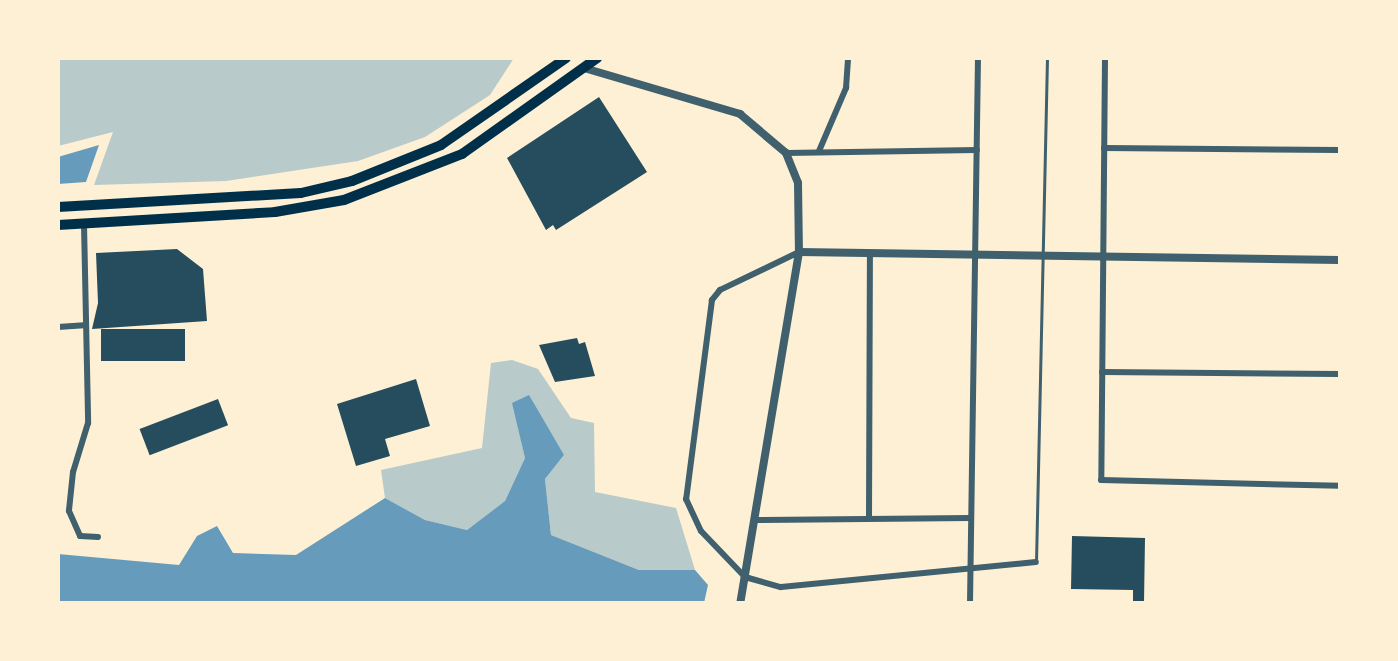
<!DOCTYPE html>
<style>
body{margin:0}
#map{position:relative;width:1398px;height:661px;overflow:hidden;background:#fdf0d5;font-family:"Alegreya Sans",sans-serif}
div>[style]{position:absolute}
.green>*{inset:0;background:#b9caca}
.water>*{inset:0;background:#669bbc}
.building>*{inset:0;background:#264d5e;transform-origin:0 0}
.service>*{height:3px;margin:-1.5px;padding:0 1.5px;transform-origin:1.5px;border-radius:1.5px;background:#3f606c}
.minor>*{height:6px;margin:-3px;padding:0 3px;transform-origin:3px;border-radius:3px;background:#3f606c}
.tertiary>*{height:8px;margin:-4px;padding:0 4px;transform-origin:4px;border-radius:4px;background:#3f606c}
.primary>*{height:10px;margin:-5px;padding:0 5px;transform-origin:5px;border-radius:5px;background:#003049}
span{translate:-50% -50%;white-space:nowrap;text-align:center;line-height:1.15;-webkit-text-stroke:8px #fdf0d5;paint-order:stroke}
.frame{position:absolute;inset:0;border:60px solid #fdf0d5;pointer-events:none}
</style>
<div id="map">
<div class="green">
<i style="clip-path:polygon(58px 58px,514px 58px,490px 95px,425px 137px,358px 161px,226px 181px,94px 185px,113px 132px,58px 146px)"></i>
<i style="clip-path:polygon(512px 360px,538px 369px,571px 418px,594px 423px,595px 492px,676px 508px,695px 570px,639px 570px,551px 535px,545px 479px,564px 455px,513px 403px,525px 458px,505px 501px,467px 530px,425px 520px,385px 498px,381px 470px,482px 448px,491px 363px)"></i>
</div>
<div class="water">
<i style="clip-path:polygon(99px 145px,86px 182px,58px 184px,58px 157px)"></i>
<i style="clip-path:polygon(529px 395px,564px 455px,545px 479px,551px 535px,639px 570px,695px 570px,708px 585px,704px 603px,58px 603px,58px 554px,179px 565px,197px 536px,217px 526px,233px 553px,296px 555px,385px 498px,425px 520px,467px 530px,505px 501px,525px 458px,512px 403px)"></i>
</div>
<div class="building">
<i style="clip-path:polygon(599px 97px,647px 172px,556px 230px,553px 225px,546px 230px,507px 158px)"></i>
<i style="clip-path:polygon(177px 249px,203px 269px,207px 321px,92px 329px,98px 303px,96px 253px)"></i>
<i style="left:185px;top:329px;width:32px;height:84px;rotate:90deg"></i>
<i style="clip-path:polygon(577px 338px,579px 344px,585px 342px,595px 376px,555px 382px,539px 345px)"></i>
<i style="clip-path:polygon(416px 379px,430px 426px,385px 439px,390px 456px,356px 466px,337px 404px)"></i>
<i style="left:218px;top:399px;width:28px;height:84px;rotate:69deg"></i>
<i style="clip-path:polygon(1072px 536px,1145px 538px,1144px 603px,1133px 603px,1133px 590px,1071px 589px)"></i>
</div>
<div class="service">
<i style="left:1036px;top:562px;width:504px;rotate:-88.75deg"></i>
</div>
<div class="minor">
<i style="left:1105px;top:58px;width:422px;rotate:90.5deg"></i>
<i style="left:1101px;top:480px;width:239px;rotate:1.4deg"></i>
<i style="left:1104px;top:148px;width:236px;rotate:0.5deg"></i>
<i style="left:819px;top:151px;width:69px;rotate:-66.8deg"></i>
<i style="left:846px;top:88px;width:30px;rotate:-86deg"></i>
<i style="left:786px;top:153px;width:191px;rotate:-0.9deg"></i>
<i style="left:84px;top:224px;width:199px;rotate:88.8deg"></i>
<i style="left:88px;top:423px;width:51px;rotate:107deg"></i>
<i style="left:73px;top:472px;width:39px;rotate:96deg"></i>
<i style="left:69px;top:511px;width:27px;rotate:66deg"></i>
<i style="left:80px;top:536px;width:18px;rotate:3deg"></i>
<i style="left:799px;top:252px;width:88px;rotate:154.3deg"></i>
<i style="left:720px;top:290px;width:13px;rotate:129deg"></i>
<i style="left:712px;top:300px;width:201px;rotate:97.4deg"></i>
<i style="left:686px;top:499px;width:35px;rotate:65deg"></i>
<i style="left:701px;top:531px;width:64px;rotate:46.3deg"></i>
<i style="left:745px;top:577px;width:37px;rotate:16deg"></i>
<i style="left:781px;top:587px;width:256px;rotate:-5.6deg"></i>
<i style="left:58px;top:327px;width:26px;rotate:-4deg"></i>
<i style="left:1102px;top:372px;width:238px;rotate:0.5deg"></i>
<i style="left:869px;top:518px;width:264px;rotate:-89.8deg"></i>
<i style="left:754px;top:520px;width:217px;rotate:-0.5deg"></i>
<i style="left:970px;top:603px;width:545px;rotate:-89.16deg"></i>
</div>
<div class="tertiary">
<i style="left:584px;top:68px;width:163px;rotate:16.4deg"></i>
<i style="left:740px;top:114px;width:60px;rotate:40.3deg"></i>
<i style="left:786px;top:153px;width:32px;rotate:68deg"></i>
<i style="left:798px;top:183px;width:69px;rotate:89.2deg"></i>
<i style="left:799px;top:252px;width:356px;rotate:99.5deg"></i>
<i style="left:799px;top:252px;width:541px;rotate:0.85deg"></i>
</div>
<div class="primary">
<i style="left:58px;top:207px;width:243px;rotate:-3.3deg"></i>
<i style="left:301px;top:193px;width:52px;rotate:-13.2deg"></i>
<i style="left:352px;top:181px;width:96px;rotate:-22deg"></i>
<i style="left:441px;top:145px;width:152px;rotate:-34.8deg"></i>
<i style="left:58px;top:225px;width:217px;rotate:-3.4deg"></i>
<i style="left:275px;top:212px;width:70px;rotate:-9.9deg"></i>
<i style="left:344px;top:200px;width:127px;rotate:-21.3deg"></i>
<i style="left:462px;top:154px;width:166px;rotate:-35.4deg"></i>
</div>
<div class="frame"></div>
</div>
